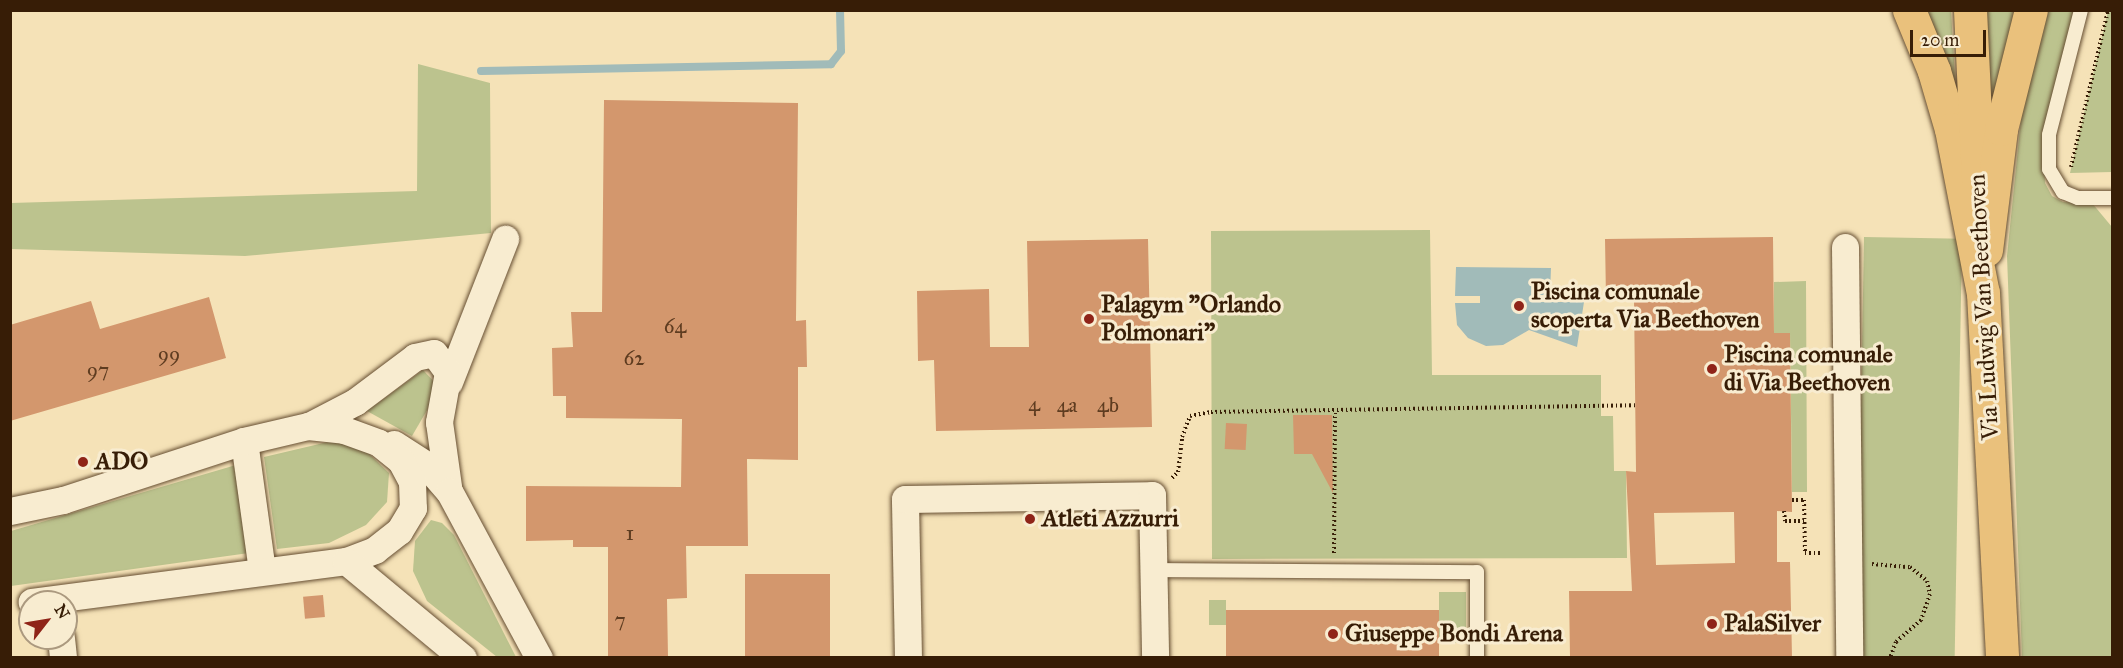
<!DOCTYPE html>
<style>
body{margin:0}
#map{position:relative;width:2123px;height:668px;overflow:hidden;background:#f5e2b7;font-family:"IM FELL Great Primer",serif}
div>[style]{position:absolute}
.green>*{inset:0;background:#bcc38e;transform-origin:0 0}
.water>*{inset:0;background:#a1bbb9}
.stream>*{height:8px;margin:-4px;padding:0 4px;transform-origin:4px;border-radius:4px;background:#a1bbb9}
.building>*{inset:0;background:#d3976d;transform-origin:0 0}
.path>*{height:4px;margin-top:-2px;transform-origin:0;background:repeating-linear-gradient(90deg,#371d06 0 1.5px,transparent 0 4.5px)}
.roads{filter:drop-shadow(0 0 2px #664e32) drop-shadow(0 0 2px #664e32)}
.lane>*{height:14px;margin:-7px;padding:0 7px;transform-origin:7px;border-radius:7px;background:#f8ecd0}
.street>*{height:27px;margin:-13.5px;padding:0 13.5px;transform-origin:13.5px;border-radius:13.5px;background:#f8ecd0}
.primary>*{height:33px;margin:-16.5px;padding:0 16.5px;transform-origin:16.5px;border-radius:16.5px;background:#eac17c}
.highway>*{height:33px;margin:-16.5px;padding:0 16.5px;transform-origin:16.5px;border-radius:16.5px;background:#eac17c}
.dots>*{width:16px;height:16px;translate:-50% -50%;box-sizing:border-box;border:3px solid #f8ecd0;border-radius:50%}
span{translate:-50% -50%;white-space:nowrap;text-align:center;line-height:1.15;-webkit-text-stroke:6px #f8ecd0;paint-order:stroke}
.number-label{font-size:21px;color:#5e3c20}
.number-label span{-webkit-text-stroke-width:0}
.poi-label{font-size:24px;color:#371d06;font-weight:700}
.left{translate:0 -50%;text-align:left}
.street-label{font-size:24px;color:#371d06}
.frame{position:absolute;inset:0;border:12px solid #371d06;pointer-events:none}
.north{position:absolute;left:18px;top:590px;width:60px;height:60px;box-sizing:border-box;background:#f8ecd0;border:2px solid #ab997f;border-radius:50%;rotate:59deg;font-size:16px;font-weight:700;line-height:24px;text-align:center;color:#371d06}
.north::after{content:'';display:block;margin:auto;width:21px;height:27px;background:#8f2418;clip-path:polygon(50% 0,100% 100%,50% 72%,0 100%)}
.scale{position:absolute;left:1910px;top:30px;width:76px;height:27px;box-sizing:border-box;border:3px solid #371d06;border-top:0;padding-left:8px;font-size:18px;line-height:21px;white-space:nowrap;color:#371d06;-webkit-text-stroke:4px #f8ecd0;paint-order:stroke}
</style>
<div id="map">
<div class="green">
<i style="clip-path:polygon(1919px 11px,1951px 11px,1957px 110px)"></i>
<i style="clip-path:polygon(1985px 11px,2022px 11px,1992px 145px)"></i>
<i style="clip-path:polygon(2046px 11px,2074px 11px,2043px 134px,2045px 183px,2052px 196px,2063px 202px,2092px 203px,2112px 227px,2112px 657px,2022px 657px,2007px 256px,2022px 109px)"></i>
<i style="clip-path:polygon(2108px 11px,2112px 11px,2112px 172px,2070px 173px)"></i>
<i style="clip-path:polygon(418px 64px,490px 83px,491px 233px,245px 256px,11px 249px,11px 203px,417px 191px)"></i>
<i style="clip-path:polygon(1430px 230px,1432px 375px,1601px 375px,1601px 416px,1613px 416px,1614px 471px,1626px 471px,1627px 558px,1212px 559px,1211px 231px)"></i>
<i style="left:1864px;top:237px;width:98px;height:420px;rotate:1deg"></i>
<i style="clip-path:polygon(1806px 281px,1807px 492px,1792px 492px,1790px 333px,1774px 333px,1774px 282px)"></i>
<i style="clip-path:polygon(423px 370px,440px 388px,412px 436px,367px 411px)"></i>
<i style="clip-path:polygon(332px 441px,365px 450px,389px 473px,387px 502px,366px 525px,329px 543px,277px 549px,264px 457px)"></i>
<i style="clip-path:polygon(236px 465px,249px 553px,11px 586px,11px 531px)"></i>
<i style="clip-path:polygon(431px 520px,442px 523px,454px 535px,516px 657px,497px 657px,427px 601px,413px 571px,415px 541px)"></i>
<i style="left:1439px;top:592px;width:27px;height:51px"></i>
<i style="left:1209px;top:600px;width:17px;height:25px"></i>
</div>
<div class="water">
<i style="clip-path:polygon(1456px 267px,1551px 268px,1550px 295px,1532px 295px,1531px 302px,1584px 302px,1577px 347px,1529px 330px,1503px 345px,1486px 346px,1468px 338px,1457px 325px,1455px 303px,1480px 303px,1480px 296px,1455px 296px)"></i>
</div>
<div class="stream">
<i style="left:481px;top:71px;width:350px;rotate:-1.1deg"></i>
<i style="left:831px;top:64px;width:16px;rotate:-52deg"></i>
<i style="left:841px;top:51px;width:41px;rotate:-91.4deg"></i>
</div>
<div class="building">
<i style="clip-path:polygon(604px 100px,798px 103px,796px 321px,806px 320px,807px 367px,798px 367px,798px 460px,747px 459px,748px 546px,686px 546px,687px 598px,667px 599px,668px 657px,608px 657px,608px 547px,573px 547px,573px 540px,526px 541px,526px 486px,681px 487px,682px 419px,566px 418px,566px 396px,553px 396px,552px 348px,573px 347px,571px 312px,602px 312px)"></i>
<i style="clip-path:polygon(evenodd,1773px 237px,1774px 333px,1790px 333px,1792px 512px,1777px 511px,1777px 562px,1790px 562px,1792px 657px,1570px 657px,1569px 591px,1632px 591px,1626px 471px,1636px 472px,1634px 299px,1606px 299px,1605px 239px,1773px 237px,1734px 512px,1735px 563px,1656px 565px,1654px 513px,1734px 512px)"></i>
<i style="clip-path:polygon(1148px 239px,1152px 427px,936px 431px,934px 360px,918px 361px,917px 291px,989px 289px,990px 347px,1029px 347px,1027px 241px)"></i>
<i style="clip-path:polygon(209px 297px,226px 358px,10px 421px,10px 325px,91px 301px,100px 329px)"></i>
<i style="clip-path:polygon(1293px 415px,1332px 415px,1333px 493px,1312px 454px,1294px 454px)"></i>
<i style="left:1226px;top:423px;width:21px;height:26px;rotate:3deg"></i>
<i style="left:745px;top:574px;width:85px;height:83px"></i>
<i style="left:323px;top:595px;width:22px;height:20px;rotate:85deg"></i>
<i style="left:1439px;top:610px;width:47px;height:213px;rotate:90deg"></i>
</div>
<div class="path">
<i style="left:2071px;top:167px;width:161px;rotate:-76.7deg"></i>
<i style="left:1172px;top:478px;width:8px;rotate:-45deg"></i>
<i style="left:1178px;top:472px;width:35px;rotate:-83deg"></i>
<i style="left:1182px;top:437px;width:22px;rotate:-69deg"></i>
<i style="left:1190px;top:416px;width:21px;rotate:-11deg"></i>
<i style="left:1211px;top:412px;width:424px;rotate:-0.9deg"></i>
<i style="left:1792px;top:500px;width:12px"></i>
<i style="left:1804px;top:500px;width:53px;rotate:88.9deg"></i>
<i style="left:1805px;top:553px;width:18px"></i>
<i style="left:1784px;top:511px;width:10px;rotate:84deg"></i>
<i style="left:1785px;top:521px;width:20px"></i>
<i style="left:1334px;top:553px;width:140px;rotate:-89.6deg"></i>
<i style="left:1872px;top:564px;width:38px;rotate:5deg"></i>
<i style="left:1910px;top:567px;width:22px;rotate:39deg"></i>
<i style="left:1927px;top:581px;width:13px;rotate:77deg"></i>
<i style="left:1930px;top:594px;width:28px;rotate:109deg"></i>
<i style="left:1921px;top:620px;width:33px;rotate:139deg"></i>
<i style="left:1896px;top:642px;width:17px;rotate:111deg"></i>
</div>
<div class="roads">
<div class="lane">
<i style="left:2081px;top:10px;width:129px;rotate:104.4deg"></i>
<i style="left:2049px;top:135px;width:34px;rotate:90deg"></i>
<i style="left:2049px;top:169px;width:27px;rotate:59deg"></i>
<i style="left:2063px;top:192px;width:16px;rotate:22deg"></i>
<i style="left:2078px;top:198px;width:34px"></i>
<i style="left:1153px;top:570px;width:324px;rotate:0.4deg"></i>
<i style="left:1477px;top:572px;width:86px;rotate:90deg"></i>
</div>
<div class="street">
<i style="left:1845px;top:247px;width:411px;rotate:89.4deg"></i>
<i style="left:449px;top:382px;width:154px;rotate:-68.6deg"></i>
<i style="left:309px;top:426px;width:52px;rotate:-27.6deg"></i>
<i style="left:355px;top:402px;width:75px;rotate:-36.9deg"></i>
<i style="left:415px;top:357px;width:19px;rotate:-12deg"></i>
<i style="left:434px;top:353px;width:24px;rotate:54deg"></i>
<i style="left:448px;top:372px;width:51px;rotate:100.2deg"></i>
<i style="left:439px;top:422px;width:65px;rotate:82deg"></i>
<i style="left:244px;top:441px;width:131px;rotate:82.1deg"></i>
<i style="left:394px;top:444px;width:38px;rotate:33deg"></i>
<i style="left:426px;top:465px;width:35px;rotate:49deg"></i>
<i style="left:449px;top:491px;width:190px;rotate:61.7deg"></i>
<i style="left:10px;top:511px;width:54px;rotate:-11.7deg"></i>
<i style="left:63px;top:500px;width:190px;rotate:-18.1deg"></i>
<i style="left:244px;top:441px;width:66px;rotate:-13.2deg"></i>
<i style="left:308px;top:426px;width:36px;rotate:6deg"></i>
<i style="left:344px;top:430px;width:37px;rotate:20deg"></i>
<i style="left:379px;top:443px;width:28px;rotate:39deg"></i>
<i style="left:401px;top:461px;width:24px;rotate:62deg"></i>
<i style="left:412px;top:482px;width:26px;rotate:88deg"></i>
<i style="left:413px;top:508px;width:27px;rotate:121deg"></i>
<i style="left:399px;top:531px;width:31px;rotate:142deg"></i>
<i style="left:375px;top:550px;width:31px;rotate:159deg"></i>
<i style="left:346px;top:561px;width:317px;rotate:172.6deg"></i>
<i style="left:346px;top:561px;width:152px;rotate:39.7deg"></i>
<i style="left:61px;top:638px;width:20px;rotate:84deg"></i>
<i style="left:908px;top:658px;width:159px;rotate:-91.1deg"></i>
<i style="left:905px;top:499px;width:247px;rotate:-0.9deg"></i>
<i style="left:1152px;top:495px;width:163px;rotate:88.9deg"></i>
</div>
<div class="primary">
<i style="left:1983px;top:293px;width:365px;rotate:87deg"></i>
</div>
<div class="highway">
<i style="left:1909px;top:10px;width:66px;rotate:67.7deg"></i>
<i style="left:1934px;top:71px;width:60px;rotate:73.7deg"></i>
<i style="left:1951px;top:129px;width:167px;rotate:79deg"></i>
<i style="left:1970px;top:10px;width:171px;rotate:87.3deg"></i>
<i style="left:1986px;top:250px;width:122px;rotate:-82.9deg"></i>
<i style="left:2001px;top:129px;width:123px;rotate:-75.9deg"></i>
</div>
</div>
<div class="dots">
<i style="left:1519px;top:306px;background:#8f2418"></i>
<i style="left:1089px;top:319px;background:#8f2418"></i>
<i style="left:1712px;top:369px;background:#8f2418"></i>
<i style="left:83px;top:462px;background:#8f2418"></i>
<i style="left:1030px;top:519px;background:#8f2418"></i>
<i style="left:1712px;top:624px;background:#8f2418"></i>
<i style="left:1333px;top:634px;background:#8f2418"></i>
</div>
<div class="number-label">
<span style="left:675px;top:326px">64</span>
<span style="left:169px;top:354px">99</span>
<span style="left:634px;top:358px">62</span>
<span style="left:98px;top:370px">97</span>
<span style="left:1034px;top:404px">4</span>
<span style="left:1067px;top:405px">4a</span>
<span style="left:1108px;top:405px">4b</span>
<span style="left:630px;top:533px">1</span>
<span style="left:620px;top:620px">7</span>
</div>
<div class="poi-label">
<span class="left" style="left:1531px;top:306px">Piscina comunale<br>scoperta Via Beethoven</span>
<span class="left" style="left:1101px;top:319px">Palagym "Orlando<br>Polmonari"</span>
<span class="left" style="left:1724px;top:369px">Piscina comunale<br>di Via Beethoven</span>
<span class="left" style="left:95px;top:462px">ADO</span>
<span class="left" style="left:1042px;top:519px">Atleti Azzurri</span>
<span class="left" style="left:1724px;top:624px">PalaSilver</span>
<span class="left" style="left:1345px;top:634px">Giuseppe Bondi Arena</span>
</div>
<div class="street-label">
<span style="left:1984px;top:307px;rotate:-93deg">Via Ludwig Van Beethoven</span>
</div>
<div class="frame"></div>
<div class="north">N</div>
<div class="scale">20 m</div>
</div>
